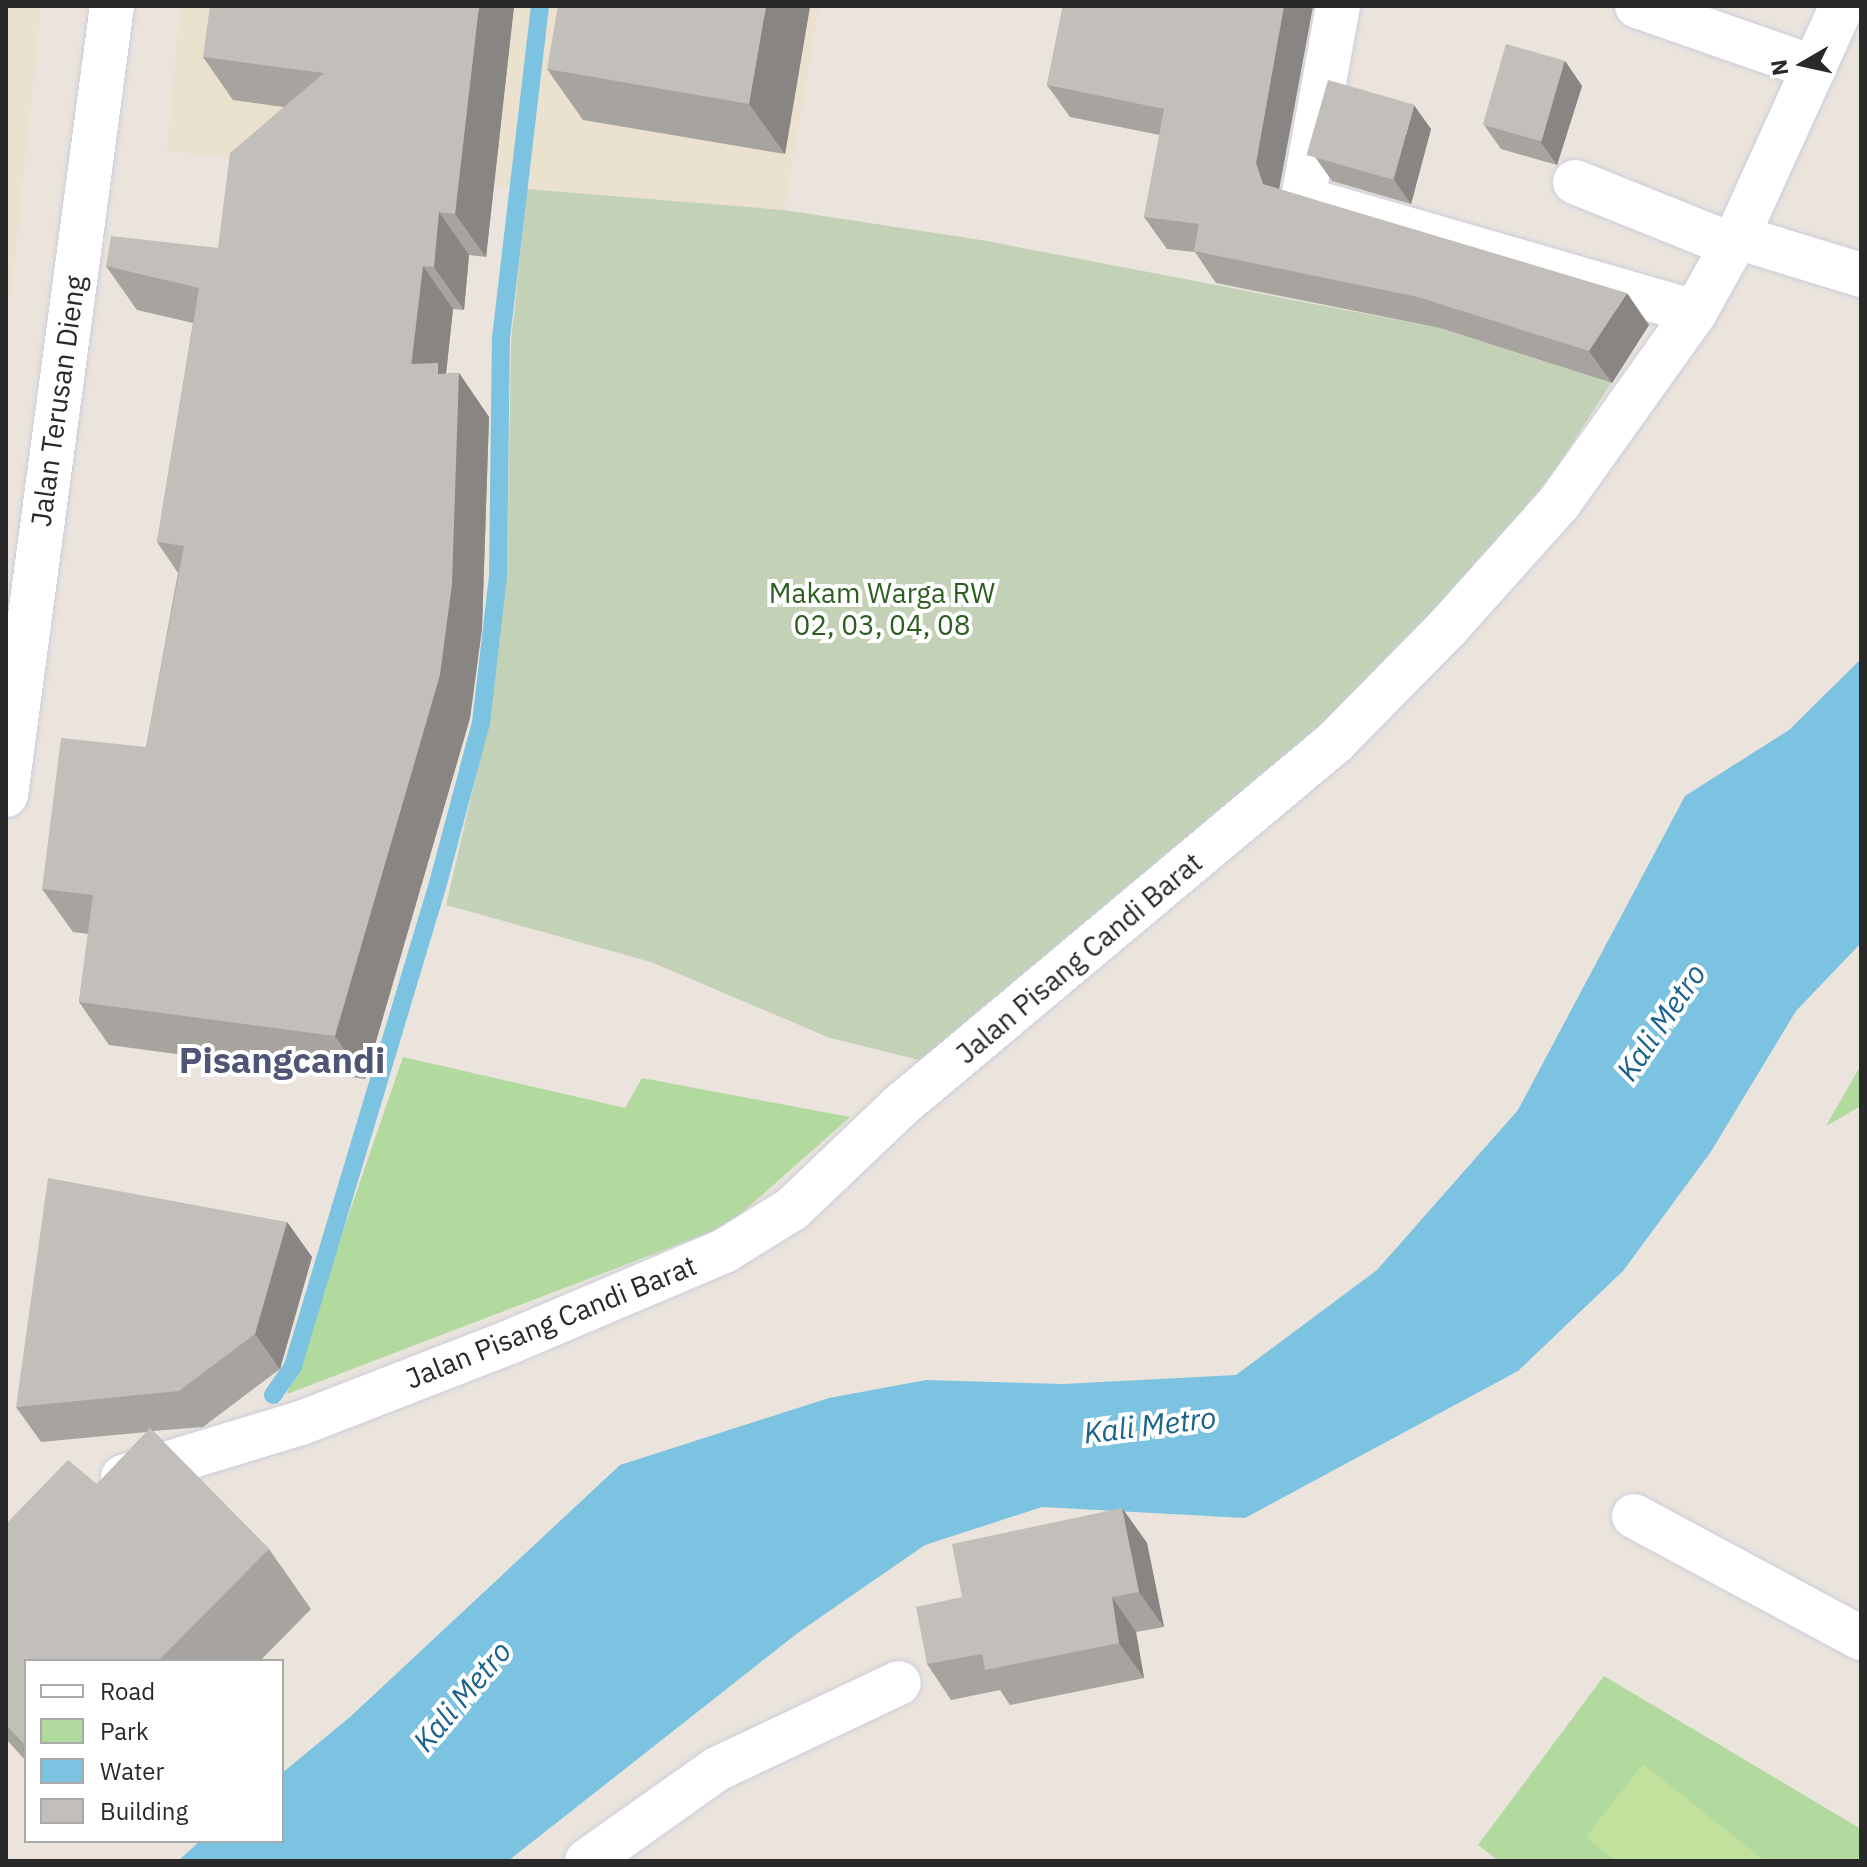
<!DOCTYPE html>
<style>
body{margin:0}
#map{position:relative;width:1867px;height:1867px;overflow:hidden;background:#eae4dd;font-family:"IBM Plex Sans",sans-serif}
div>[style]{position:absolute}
.education>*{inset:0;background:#eae1ce}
.green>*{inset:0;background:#b2da9f}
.cemetery>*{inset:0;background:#c3d2b6}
.pitch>*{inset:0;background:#c2e19c}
.water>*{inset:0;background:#7bc3e1}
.stream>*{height:18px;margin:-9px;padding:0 9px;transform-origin:9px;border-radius:9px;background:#7bc3e1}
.roads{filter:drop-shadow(0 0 2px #cbcdd9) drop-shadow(0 0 2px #cbcdd9)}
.minor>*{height:44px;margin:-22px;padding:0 22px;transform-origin:22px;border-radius:22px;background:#fff}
.wall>*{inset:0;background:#a7a39f}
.shaded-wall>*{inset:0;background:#888582}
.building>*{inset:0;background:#c2beb9;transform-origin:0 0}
span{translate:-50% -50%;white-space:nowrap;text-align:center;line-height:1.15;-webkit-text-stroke:8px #fff;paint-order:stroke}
.street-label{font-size:28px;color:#292929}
.park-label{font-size:28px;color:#2d5e22}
.water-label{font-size:30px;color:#1c628a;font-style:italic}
.district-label{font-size:36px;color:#4f5575;font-weight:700}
.frame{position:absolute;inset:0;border:8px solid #292929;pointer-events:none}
.legend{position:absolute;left:24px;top:1659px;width:260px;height:184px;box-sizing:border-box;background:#fff;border:2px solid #a9a9a9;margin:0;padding:10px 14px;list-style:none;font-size:24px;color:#292929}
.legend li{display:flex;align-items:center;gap:16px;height:40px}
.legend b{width:40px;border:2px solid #a9a9a9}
.north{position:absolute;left:1763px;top:24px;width:80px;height:80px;-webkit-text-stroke:6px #fff;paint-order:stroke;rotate:261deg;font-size:22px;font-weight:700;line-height:32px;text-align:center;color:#292929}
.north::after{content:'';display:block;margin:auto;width:28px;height:36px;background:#292929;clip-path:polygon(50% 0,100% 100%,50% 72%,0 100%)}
</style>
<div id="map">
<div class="education">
<i style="clip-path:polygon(6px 6px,41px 6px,11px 296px,6px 296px)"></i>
<i style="clip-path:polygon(180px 6px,819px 6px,784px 210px,504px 187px,167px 151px)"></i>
</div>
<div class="green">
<i style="clip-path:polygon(403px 1057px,625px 1108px,642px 1078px,850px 1117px,727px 1226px,287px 1394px)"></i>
<i style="clip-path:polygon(1861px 1065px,1861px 1106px,1826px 1126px)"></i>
<i style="clip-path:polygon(1604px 1676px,1861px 1829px,1861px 1861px,1499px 1861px,1478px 1845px)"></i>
</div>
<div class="cemetery">
<i style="clip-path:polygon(527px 189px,784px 210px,981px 240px,1440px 328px,1611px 383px,1555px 470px,1486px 557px,1334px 723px,927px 1062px,830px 1038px,651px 962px,446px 905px,490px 716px,507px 573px,511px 342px)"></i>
</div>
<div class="pitch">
<i style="clip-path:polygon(1643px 1764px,1765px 1861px,1615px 1861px,1586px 1837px)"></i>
</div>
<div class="water">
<i style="clip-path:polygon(1861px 659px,1861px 943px,1796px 1011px,1710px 1153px,1623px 1271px,1518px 1371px,1245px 1518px,1042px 1507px,925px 1545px,799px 1632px,508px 1861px,178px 1861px,200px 1841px,282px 1841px,282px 1773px,350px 1717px,620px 1465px,829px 1398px,926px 1380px,1063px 1384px,1236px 1375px,1377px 1270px,1518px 1110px,1685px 796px,1789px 730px)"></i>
</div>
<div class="stream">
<i style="left:273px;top:1395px;width:35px;rotate:-55deg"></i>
<i style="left:293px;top:1366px;width:500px;rotate:-73.27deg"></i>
<i style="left:437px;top:887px;width:170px;rotate:-75deg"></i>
<i style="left:481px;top:723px;width:148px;rotate:-83.4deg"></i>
<i style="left:498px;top:576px;width:238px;rotate:-89.3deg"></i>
<i style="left:501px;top:338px;width:334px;rotate:-83.3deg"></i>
</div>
<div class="roads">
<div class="minor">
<i style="left:1338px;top:6px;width:196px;rotate:100.3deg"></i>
<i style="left:1303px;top:199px;width:408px;rotate:16.1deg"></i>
<i style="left:1637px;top:6px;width:188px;rotate:19.2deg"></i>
<i style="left:1575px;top:182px;width:169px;rotate:21.9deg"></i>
<i style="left:1737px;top:237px;width:130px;rotate:17deg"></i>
<i style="left:6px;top:795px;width:796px;rotate:-82.35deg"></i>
<i style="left:123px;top:1477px;width:186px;rotate:-16.9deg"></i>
<i style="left:301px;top:1423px;width:224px;rotate:-21.2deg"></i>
<i style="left:510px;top:1342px;width:233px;rotate:-23deg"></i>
<i style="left:724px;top:1251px;width:80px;rotate:-31.7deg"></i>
<i style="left:792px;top:1209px;width:149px;rotate:-43.6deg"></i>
<i style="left:900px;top:1106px;width:567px;rotate:-39.92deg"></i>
<i style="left:1335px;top:742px;width:163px;rotate:-45.5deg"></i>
<i style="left:1449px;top:626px;width:165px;rotate:-48.2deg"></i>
<i style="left:1559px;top:503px;width:234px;rotate:-54.5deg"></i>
<i style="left:1695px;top:312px;width:86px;rotate:-60.8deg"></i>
<i style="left:1737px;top:237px;width:254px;rotate:-65.6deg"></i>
<i style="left:1634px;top:1516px;width:258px;rotate:28.3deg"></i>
<i style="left:587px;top:1861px;width:159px;rotate:-35.3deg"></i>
<i style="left:717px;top:1769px;width:201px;rotate:-25.3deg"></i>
</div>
</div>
<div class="wall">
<i style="clip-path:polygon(514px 6px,486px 257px,469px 255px,464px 310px,453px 309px,446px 374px,459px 373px,489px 417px,482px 628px,470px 718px,365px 1079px,109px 1045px,79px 1002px,88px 934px,73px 932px,42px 889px,146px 747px,178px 573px,157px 542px,193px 323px,137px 310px,106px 266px,218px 248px,284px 107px,233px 100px,203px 57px)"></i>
<i style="clip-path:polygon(810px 6px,785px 154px,583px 120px,547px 69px)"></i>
<i style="clip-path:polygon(1063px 6px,1313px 6px,1279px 189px,1649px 325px,1612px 383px,1440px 328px,1216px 283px,1195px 252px,1167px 249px,1144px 217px,1160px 135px,1070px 117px,1047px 85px)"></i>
<i style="clip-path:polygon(1565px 61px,1582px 86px,1557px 165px,1501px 149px,1484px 125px)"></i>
<i style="clip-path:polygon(1431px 129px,1411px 204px,1332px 181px,1315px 157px)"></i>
<i style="clip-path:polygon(287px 1222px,312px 1257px,280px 1369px,203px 1427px,153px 1431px,269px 1549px,311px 1609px,260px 1661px,26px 1661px,26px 1761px,6px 1739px,6px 1524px,97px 1484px,147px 1432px,41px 1442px,16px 1407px)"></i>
<i style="clip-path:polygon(1122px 1508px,1147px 1543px,1164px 1627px,1136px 1632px,1144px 1678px,1010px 1705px,1000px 1690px,951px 1700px,927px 1664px,962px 1597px)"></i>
</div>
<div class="shaded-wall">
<i style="clip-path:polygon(479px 6px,514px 6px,486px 257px,455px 214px)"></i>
<i style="clip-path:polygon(766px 6px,810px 6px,785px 154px,749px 104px)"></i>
<i style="clip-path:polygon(1284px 6px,1313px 6px,1278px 195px,1263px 184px,1256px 163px)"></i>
<i style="clip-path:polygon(1565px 61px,1582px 86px,1557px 165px,1540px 141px)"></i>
<i style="clip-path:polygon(1414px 105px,1431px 129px,1411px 204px,1394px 180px)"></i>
<i style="clip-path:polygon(439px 212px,469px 255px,464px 310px,434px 267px)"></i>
<i style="clip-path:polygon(423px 266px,453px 309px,446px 374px,459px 373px,489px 417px,482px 628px,470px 718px,365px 1079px,335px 1036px)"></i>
<i style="clip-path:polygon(1627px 293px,1649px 325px,1612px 383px,1589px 351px)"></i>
<i style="clip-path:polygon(287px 1222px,312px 1257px,280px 1369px,255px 1334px)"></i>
<i style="clip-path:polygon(1122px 1508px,1147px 1543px,1164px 1627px,1139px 1592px)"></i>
<i style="clip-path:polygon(1112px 1597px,1136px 1632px,1144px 1678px,1119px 1643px)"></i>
</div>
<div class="building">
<i style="clip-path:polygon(210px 6px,479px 6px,455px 214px,439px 212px,434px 267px,423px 266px,411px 364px,438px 363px,438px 374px,459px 373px,452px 584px,440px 675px,335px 1036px,79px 1002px,93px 895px,42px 889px,61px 738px,146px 747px,184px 546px,157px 542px,199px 288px,106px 266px,111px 236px,218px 248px,230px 153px,324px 73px,203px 57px)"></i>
<i style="clip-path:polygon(558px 6px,766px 6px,749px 104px,547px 69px)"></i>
<i style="clip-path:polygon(1063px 6px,1284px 6px,1256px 163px,1263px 184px,1627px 293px,1589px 351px,1418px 297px,1194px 251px,1199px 224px,1144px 217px,1164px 109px,1047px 85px)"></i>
<i style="left:1506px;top:44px;width:61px;height:84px;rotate:16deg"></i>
<i style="left:1328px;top:80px;width:90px;height:78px;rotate:16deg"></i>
<i style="clip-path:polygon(48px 1178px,287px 1222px,255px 1334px,179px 1391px,16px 1407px)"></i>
<i style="clip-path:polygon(150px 1428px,269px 1549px,158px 1661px,26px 1661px,26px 1746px,6px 1725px,6px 1524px,68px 1460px,97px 1484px)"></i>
<i style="clip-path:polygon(1122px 1508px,1139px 1592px,1112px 1597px,1119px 1643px,985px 1670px,982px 1654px,927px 1664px,916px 1607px,962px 1597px,952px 1544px)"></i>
</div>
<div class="street-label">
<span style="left:58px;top:401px;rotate:-82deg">Jalan Terusan Dieng</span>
<span style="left:1079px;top:958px;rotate:-40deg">Jalan Pisang Candi Barat</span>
<span style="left:551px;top:1322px;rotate:-22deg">Jalan Pisang Candi Barat</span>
</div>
<div class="park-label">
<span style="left:882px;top:609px">Makam Warga RW<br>02, 03, 04, 08</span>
</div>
<div class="water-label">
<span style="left:1661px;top:1022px;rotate:-56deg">Kali Metro</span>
<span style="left:1150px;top:1425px;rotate:-7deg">Kali Metro</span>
<span style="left:462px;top:1696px;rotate:-50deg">Kali Metro</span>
</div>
<div class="district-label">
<span style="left:282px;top:1060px">Pisangcandi</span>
</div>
<div class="frame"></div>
<ul class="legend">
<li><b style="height:10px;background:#fff"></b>Road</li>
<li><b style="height:22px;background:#b2da9f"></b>Park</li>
<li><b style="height:22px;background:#7bc3e1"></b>Water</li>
<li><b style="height:22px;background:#c2beb9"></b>Building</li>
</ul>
<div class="north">N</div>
</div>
